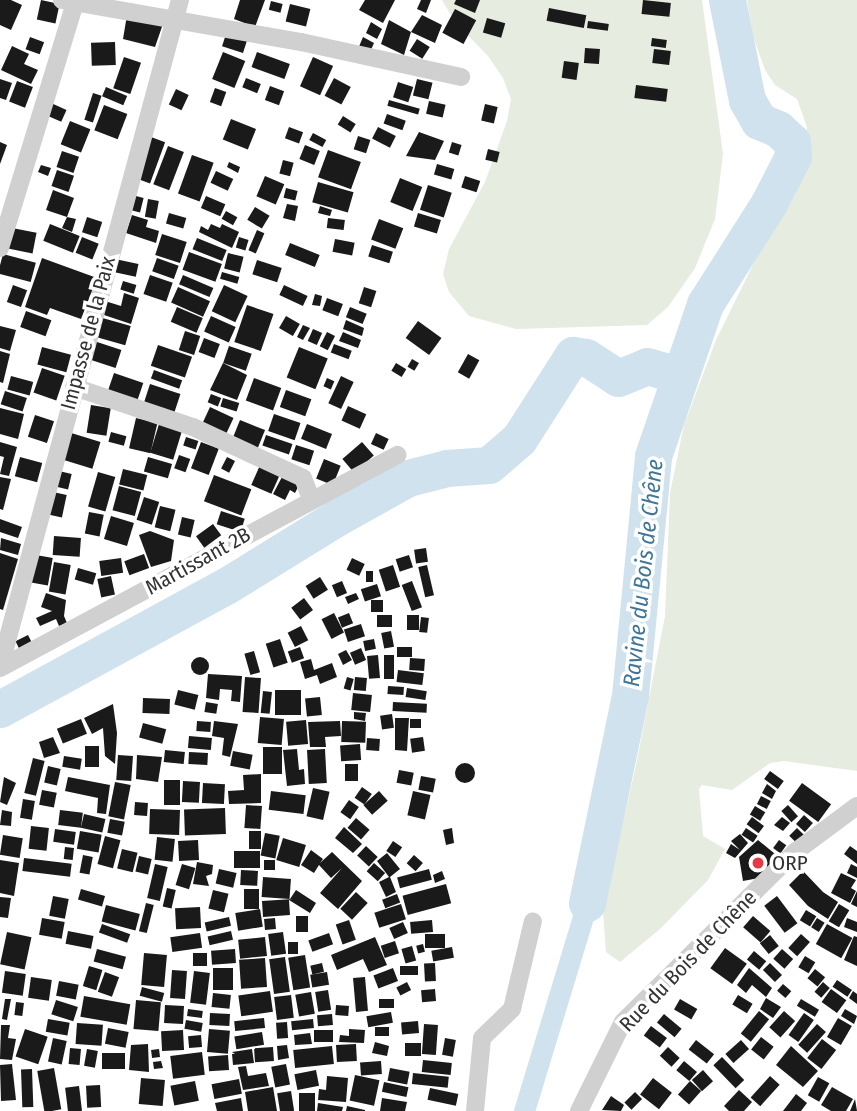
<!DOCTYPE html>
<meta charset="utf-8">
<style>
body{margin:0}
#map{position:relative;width:857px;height:1111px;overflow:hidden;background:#fff;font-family:"Fira Sans Condensed",sans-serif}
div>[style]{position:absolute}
.green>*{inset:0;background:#e6ecdf}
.canal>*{height:21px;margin:-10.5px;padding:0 10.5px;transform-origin:10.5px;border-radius:10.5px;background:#cfe2ee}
.river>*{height:37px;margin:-18.5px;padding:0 18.5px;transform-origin:18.5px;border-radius:18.5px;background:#cfe2ee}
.building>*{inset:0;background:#1a1a1a;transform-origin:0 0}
.round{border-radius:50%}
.street>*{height:18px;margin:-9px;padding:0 9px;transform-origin:9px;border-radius:9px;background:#d0d0d0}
.dots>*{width:19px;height:19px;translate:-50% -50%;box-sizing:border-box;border:4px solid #fff;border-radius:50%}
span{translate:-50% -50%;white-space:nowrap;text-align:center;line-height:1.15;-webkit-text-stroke:7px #fff;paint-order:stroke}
.street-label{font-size:21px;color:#333}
.poi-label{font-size:21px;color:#333}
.left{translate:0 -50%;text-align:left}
.water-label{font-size:23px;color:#3f7597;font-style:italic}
</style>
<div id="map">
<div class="green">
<i style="clip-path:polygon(442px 0,702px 0,723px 154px,715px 219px,695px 268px,668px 307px,647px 325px,516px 329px,469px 316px,449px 292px,443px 274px,449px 249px,485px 182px,507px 121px,511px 99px,503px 78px,488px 56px,455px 22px)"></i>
<i style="clip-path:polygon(747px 0,857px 0,857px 771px,784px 761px,770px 763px,732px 790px,702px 785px,699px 789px,703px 836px,725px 849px,708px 880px,660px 929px,620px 962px,606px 952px,603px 912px,636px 765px,665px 616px,670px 493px,684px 425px,716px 340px,798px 173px,807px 127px,797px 99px,775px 85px,765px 70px,753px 36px)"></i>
</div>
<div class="canal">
<i style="left:524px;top:1111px;width:217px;rotate:-73.1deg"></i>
</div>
<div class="river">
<i style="left:0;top:709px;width:257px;rotate:-28.6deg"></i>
<i style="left:226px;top:586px;width:129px;rotate:-31.7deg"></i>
<i style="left:336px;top:518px;width:82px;rotate:-29.1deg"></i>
<i style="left:408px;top:478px;width:40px;rotate:-14.4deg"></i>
<i style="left:447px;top:468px;width:42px;rotate:-4.1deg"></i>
<i style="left:489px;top:465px;width:40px;rotate:-41deg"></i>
<i style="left:519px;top:439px;width:100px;rotate:-57.3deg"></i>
<i style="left:573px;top:355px;width:13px;rotate:9deg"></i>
<i style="left:586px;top:357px;width:38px;rotate:33deg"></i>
<i style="left:618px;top:378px;width:31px;rotate:-22deg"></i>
<i style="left:647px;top:366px;width:33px;rotate:16deg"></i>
<i style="left:587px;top:903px;width:211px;rotate:-78.3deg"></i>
<i style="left:630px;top:696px;width:241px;rotate:-84.5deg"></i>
<i style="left:653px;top:456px;width:161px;rotate:-71.1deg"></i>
<i style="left:705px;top:304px;width:120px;rotate:-57.6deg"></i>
<i style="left:769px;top:203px;width:53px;rotate:-62.9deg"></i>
<i style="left:793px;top:156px;width:14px;rotate:-94deg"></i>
<i style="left:792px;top:142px;width:19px;rotate:-137deg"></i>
<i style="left:778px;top:129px;width:21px;rotate:-157deg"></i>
<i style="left:759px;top:121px;width:24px;rotate:-120deg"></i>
<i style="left:747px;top:100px;width:102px;rotate:-101.3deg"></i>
</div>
<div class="building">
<i style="clip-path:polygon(0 0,11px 0,22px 5px,11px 30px,0 25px)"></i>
<i style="left:41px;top:0;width:19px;height:20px;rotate:12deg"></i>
<i style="clip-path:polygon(240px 0,265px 0,255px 27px,234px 19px)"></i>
<i style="clip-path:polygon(365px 0,395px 0,383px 23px,359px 10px)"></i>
<i style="clip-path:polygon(421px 0,431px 0,426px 13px,417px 9px)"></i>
<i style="clip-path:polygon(456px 0,480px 0,475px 13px,454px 4px)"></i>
<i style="left:643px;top:0;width:28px;height:14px;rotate:6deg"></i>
<i style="left:271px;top:1px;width:12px;height:9px;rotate:14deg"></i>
<i style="left:290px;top:4px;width:21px;height:18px;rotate:14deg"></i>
<i style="left:549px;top:8px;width:38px;height:13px;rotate:11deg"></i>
<i style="left:455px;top:9px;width:24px;height:27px;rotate:28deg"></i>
<i style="clip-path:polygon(127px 15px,164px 21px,155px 47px,123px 39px)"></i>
<i style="clip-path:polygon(422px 15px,442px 25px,435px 43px,411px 32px)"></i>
<i style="left:487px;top:18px;width:19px;height:15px;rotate:16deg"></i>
<i style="clip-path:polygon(389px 20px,411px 32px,404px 55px,381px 44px)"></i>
<i style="left:588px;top:21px;width:21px;height:7px;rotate:8deg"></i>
<i style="clip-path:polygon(371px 22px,382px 29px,377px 39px,366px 33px)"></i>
<i style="left:227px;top:31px;width:22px;height:16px;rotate:18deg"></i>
<i style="left:30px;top:37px;width:15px;height:13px;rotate:20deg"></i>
<i style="clip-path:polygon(363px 37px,374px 43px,370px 52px,358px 49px)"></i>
<i style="left:652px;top:38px;width:15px;height:8px;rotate:8deg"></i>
<i style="left:417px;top:39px;width:15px;height:14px;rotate:32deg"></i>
<i style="left:115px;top:42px;width:23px;height:24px;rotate:88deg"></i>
<i style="clip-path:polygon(12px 46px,29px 54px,24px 64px,38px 70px,31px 84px,1px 70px)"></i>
<i style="left:585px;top:48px;width:15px;height:15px;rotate:4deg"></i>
<i style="left:654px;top:49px;width:17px;height:14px;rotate:7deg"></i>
<i style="left:223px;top:52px;width:24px;height:29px;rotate:22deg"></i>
<i style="left:257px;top:52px;width:35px;height:16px;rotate:20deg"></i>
<i style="left:124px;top:57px;width:18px;height:33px;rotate:19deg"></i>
<i style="left:313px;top:57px;width:22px;height:32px;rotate:24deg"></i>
<i style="left:564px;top:61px;width:15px;height:17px;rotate:8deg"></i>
<i style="left:246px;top:78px;width:16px;height:10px;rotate:22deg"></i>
<i style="left:334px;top:78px;width:19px;height:20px;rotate:28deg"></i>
<i style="clip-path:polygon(0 79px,12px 83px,6px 100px,0 98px)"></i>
<i style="left:417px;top:79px;width:16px;height:17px;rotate:14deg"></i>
<i style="left:17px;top:81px;width:17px;height:22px;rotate:21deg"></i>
<i style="left:398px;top:82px;width:16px;height:16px;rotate:18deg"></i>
<i style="left:636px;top:85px;width:32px;height:13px;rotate:7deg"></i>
<i style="left:270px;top:86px;width:15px;height:15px;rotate:20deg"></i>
<i style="left:106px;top:87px;width:23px;height:10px;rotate:23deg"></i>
<i style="left:215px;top:88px;width:12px;height:15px;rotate:20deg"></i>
<i style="left:176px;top:89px;width:14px;height:17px;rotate:25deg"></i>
<i style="left:93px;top:93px;width:9px;height:28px;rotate:18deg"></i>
<i style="left:389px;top:100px;width:32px;height:6px;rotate:16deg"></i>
<i style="left:429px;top:101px;width:17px;height:13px;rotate:13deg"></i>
<i style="left:51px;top:103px;width:17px;height:13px;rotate:24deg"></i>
<i style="left:485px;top:104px;width:13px;height:17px;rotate:13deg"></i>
<i style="left:104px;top:105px;width:25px;height:27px;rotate:21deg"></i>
<i style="left:387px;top:114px;width:20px;height:10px;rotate:20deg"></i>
<i style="left:343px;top:116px;width:15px;height:10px;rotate:32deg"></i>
<i style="left:231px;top:119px;width:27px;height:22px;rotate:22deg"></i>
<i style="left:70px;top:121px;width:22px;height:25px;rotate:22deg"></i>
<i style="left:289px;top:127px;width:15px;height:12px;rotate:20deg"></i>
<i style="left:378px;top:127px;width:20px;height:13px;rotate:27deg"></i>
<i style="clip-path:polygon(419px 132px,444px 141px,435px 160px,406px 156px)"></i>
<i style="left:313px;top:133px;width:15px;height:8px;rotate:28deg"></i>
<i style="left:358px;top:136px;width:13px;height:14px;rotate:18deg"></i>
<i style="left:151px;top:137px;width:15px;height:44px;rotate:20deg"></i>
<i style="clip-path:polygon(0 142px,7px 145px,0 164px)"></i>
<i style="left:452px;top:142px;width:10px;height:11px;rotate:17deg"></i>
<i style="left:305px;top:145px;width:16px;height:15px;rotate:22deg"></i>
<i style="left:168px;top:146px;width:17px;height:41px;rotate:21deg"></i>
<i style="left:488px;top:149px;width:12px;height:11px;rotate:14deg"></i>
<i style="left:328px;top:150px;width:35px;height:29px;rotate:20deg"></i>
<i style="left:62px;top:151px;width:18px;height:17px;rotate:19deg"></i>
<i style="left:192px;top:155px;width:23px;height:41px;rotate:20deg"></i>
<i style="left:283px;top:160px;width:11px;height:14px;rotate:15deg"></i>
<i style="clip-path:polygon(229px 162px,240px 167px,238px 173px,227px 167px)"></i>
<i style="left:437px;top:164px;width:18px;height:11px;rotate:16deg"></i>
<i style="clip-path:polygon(41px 165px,51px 168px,48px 176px,38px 172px)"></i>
<i style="left:57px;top:170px;width:18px;height:17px;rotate:19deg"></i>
<i style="left:216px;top:171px;width:19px;height:13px;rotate:25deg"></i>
<i style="left:265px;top:176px;width:21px;height:22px;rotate:23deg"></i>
<i style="left:465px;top:176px;width:16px;height:12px;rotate:18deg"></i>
<i style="left:400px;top:178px;width:24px;height:26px;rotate:22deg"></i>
<i style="left:318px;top:182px;width:37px;height:21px;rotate:16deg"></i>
<i style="left:428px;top:185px;width:25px;height:26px;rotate:18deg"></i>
<i style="left:286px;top:188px;width:12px;height:10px;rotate:14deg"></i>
<i style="clip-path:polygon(53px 190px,74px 198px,67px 217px,76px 219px,72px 232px,62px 228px,67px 217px,46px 210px)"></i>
<i style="left:132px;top:195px;width:12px;height:15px;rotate:14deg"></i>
<i style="left:206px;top:196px;width:21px;height:13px;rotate:23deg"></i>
<i style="left:148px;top:199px;width:11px;height:18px;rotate:10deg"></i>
<i style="clip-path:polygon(287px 204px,298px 206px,295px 221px,283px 218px)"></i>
<i style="clip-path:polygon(320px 206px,332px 210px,330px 216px,318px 213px)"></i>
<i style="left:255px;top:207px;width:17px;height:15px;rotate:31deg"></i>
<i style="left:226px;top:211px;width:13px;height:9px;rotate:29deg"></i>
<i style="left:169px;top:213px;width:18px;height:11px;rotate:16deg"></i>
<i style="left:418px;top:213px;width:24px;height:14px;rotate:17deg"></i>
<i style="clip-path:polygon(132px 215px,148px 220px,146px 227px,159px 231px,156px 243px,126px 233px)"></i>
<i style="left:87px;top:217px;width:16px;height:16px;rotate:18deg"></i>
<i style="left:328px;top:218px;width:17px;height:10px;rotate:7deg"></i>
<i style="left:379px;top:219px;width:26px;height:22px;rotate:21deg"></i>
<i style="left:50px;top:224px;width:32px;height:18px;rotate:22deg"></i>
<i style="clip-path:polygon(211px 224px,220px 228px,222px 224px,239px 232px,232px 248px,199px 232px,201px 226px,208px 230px)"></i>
<i style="left:12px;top:228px;width:25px;height:21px;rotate:11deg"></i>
<i style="left:257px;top:230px;width:8px;height:22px;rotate:23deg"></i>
<i style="left:162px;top:234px;width:26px;height:22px;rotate:18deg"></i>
<i style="left:82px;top:237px;width:18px;height:17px;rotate:22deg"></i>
<i style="left:239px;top:237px;width:10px;height:11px;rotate:17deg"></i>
<i style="left:197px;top:238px;width:32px;height:12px;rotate:22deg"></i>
<i style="left:335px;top:239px;width:20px;height:13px;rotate:11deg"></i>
<i style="left:290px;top:243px;width:32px;height:13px;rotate:22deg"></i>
<i style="left:372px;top:245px;width:22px;height:12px;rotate:18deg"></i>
<i style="left:189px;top:252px;width:35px;height:19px;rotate:20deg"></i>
<i style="left:228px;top:253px;width:16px;height:16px;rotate:14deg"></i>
<i style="left:3px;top:254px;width:34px;height:20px;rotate:15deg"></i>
<i style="clip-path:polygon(42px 258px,97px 278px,81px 319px,50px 308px,47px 315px,25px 307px)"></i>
<i style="left:157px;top:258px;width:23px;height:14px;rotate:20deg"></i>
<i style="left:115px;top:259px;width:24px;height:13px;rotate:12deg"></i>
<i style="left:257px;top:260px;width:26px;height:15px;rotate:18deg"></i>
<i style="left:222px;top:272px;width:18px;height:7px;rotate:16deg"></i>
<i style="left:150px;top:275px;width:24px;height:20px;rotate:19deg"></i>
<i style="left:183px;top:275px;width:33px;height:10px;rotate:23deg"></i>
<i style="left:123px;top:281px;width:14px;height:9px;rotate:17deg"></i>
<i style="left:13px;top:285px;width:15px;height:18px;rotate:20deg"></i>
<i style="left:224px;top:285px;width:26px;height:29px;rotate:25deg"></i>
<i style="left:284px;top:285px;width:26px;height:11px;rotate:25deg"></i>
<i style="left:178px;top:287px;width:35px;height:17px;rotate:24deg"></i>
<i style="left:364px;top:287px;width:13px;height:17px;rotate:18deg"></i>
<i style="clip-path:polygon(124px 293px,139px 298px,131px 324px,101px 314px,105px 301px,121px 306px)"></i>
<i style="clip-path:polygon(315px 294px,322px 296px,320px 306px,312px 305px)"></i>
<i style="left:327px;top:298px;width:17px;height:13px;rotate:21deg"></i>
<i style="left:247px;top:305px;width:28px;height:39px;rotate:19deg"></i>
<i style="left:177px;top:307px;width:28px;height:16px;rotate:23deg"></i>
<i style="left:350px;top:307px;width:18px;height:11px;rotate:22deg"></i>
<i style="left:26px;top:311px;width:27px;height:17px;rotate:20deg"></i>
<i style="left:211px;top:316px;width:27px;height:17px;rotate:24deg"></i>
<i style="left:286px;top:316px;width:16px;height:14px;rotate:30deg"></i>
<i style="left:99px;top:317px;width:33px;height:20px;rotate:16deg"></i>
<i style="clip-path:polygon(346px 320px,364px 328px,362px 336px,343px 329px)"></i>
<i style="left:418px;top:321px;width:29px;height:21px;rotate:36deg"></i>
<i style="clip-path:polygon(303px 325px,310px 328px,303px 340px,297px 337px)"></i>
<i style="clip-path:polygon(0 326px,16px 330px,10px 351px,0 348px)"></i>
<i style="left:313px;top:329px;width:10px;height:13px;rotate:24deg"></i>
<i style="left:185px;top:331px;width:16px;height:20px;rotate:18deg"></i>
<i style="left:327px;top:332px;width:9px;height:16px;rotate:27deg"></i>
<i style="clip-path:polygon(343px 332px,361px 340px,358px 348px,339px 341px)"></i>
<i style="left:204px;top:338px;width:17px;height:15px;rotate:21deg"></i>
<i style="left:91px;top:340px;width:32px;height:19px;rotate:18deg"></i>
<i style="left:334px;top:344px;width:19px;height:9px;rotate:21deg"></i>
<i style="left:158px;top:345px;width:36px;height:22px;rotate:19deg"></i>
<i style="left:229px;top:346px;width:24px;height:18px;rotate:19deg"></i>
<i style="left:42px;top:347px;width:30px;height:18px;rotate:15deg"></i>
<i style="left:299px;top:347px;width:31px;height:33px;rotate:22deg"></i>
<i style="clip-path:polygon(0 351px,10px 354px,3px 383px,0 382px)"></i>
<i style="left:468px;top:354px;width:13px;height:21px;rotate:29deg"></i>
<i style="left:412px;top:359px;width:8px;height:9px;rotate:30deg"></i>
<i style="clip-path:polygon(223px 363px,247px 375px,237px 400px,210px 390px)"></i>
<i style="left:396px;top:363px;width:12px;height:9px;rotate:31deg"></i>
<i style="left:42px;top:368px;width:24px;height:26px;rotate:19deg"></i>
<i style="left:154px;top:370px;width:30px;height:9px;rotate:20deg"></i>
<i style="left:114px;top:373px;width:31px;height:20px;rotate:19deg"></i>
<i style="left:11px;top:376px;width:23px;height:14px;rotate:15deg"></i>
<i style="left:341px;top:376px;width:14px;height:30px;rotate:25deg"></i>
<i style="left:254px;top:378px;width:29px;height:24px;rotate:20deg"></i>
<i style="left:327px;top:378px;width:8px;height:9px;rotate:23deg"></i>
<i style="left:150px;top:384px;width:32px;height:21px;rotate:18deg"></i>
<i style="left:286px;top:390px;width:27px;height:18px;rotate:20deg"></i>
<i style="left:5px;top:391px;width:23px;height:14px;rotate:18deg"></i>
<i style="left:211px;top:394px;width:11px;height:9px;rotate:22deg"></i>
<i style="left:223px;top:398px;width:17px;height:9px;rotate:17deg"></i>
<i style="left:91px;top:405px;width:20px;height:28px;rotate:9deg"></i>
<i style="left:348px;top:406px;width:20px;height:16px;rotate:24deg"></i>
<i style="left:210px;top:407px;width:26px;height:20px;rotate:25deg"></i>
<i style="clip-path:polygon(0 408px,24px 414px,18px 439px,0 434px)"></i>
<i style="left:274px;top:414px;width:28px;height:18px;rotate:19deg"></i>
<i style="left:35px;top:415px;width:20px;height:23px;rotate:18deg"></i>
<i style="left:136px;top:418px;width:22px;height:31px;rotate:13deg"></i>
<i style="left:240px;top:420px;width:27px;height:22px;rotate:22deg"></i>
<i style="left:159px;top:424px;width:24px;height:30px;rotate:17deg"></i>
<i style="left:307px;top:424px;width:27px;height:16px;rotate:22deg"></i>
<i style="left:68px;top:432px;width:34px;height:28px;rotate:17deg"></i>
<i style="left:111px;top:432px;width:16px;height:10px;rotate:15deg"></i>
<i style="left:376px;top:433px;width:14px;height:12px;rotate:25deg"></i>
<i style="left:266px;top:435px;width:28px;height:11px;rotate:19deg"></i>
<i style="left:186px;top:437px;width:13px;height:9px;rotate:18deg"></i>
<i style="clip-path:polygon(0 442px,17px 447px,9px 476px,0 474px,4px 457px,0 456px)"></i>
<i style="left:201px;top:442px;width:19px;height:28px;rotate:21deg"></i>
<i style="left:362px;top:442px;width:18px;height:26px;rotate:49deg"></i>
<i style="left:296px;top:445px;width:19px;height:15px;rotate:18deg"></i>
<i style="left:179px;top:455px;width:12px;height:14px;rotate:20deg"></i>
<i style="left:20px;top:457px;width:23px;height:20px;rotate:15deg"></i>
<i style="left:148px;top:457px;width:25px;height:15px;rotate:16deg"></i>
<i style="left:227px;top:457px;width:9px;height:13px;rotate:27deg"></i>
<i style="left:324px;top:459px;width:18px;height:21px;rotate:22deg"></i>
<i style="left:261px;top:463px;width:22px;height:24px;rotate:24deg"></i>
<i style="left:123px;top:469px;width:25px;height:16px;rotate:14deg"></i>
<i style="left:59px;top:471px;width:13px;height:16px;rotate:13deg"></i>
<i style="left:98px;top:472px;width:18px;height:36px;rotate:16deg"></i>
<i style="left:214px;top:475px;width:40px;height:28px;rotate:21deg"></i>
<i style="clip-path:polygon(283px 475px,300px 483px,295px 493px,290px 490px,285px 500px,273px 494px)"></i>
<i style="clip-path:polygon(0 477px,11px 479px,3px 510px,0 509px)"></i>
<i style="left:119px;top:486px;width:23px;height:25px;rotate:15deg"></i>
<i style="left:53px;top:492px;width:14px;height:23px;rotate:12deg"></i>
<i style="left:144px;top:497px;width:16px;height:24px;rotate:18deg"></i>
<i style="left:160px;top:506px;width:16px;height:22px;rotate:14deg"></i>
<i style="left:221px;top:511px;width:25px;height:14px;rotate:18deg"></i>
<i style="left:89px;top:512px;width:15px;height:22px;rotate:11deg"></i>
<i style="left:111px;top:516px;width:24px;height:24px;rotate:17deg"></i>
<i style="left:182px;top:517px;width:13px;height:18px;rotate:13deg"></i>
<i style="clip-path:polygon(0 519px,22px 527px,18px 538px,0 532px)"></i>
<i style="left:213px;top:524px;width:14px;height:21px;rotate:54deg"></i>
<i style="clip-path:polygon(150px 531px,174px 540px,171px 561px,151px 567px,139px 535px)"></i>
<i style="left:54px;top:536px;width:27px;height:19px;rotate:4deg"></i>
<i style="clip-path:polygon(1px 538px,21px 544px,18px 555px,0 550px)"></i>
<i style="left:426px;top:548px;width:14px;height:12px;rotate:82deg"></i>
<i style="clip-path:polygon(0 553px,18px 559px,3px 610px,0 609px)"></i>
<i style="left:144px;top:554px;width:15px;height:21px;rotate:70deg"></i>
<i style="left:36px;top:555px;width:17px;height:28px;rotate:10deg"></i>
<i style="left:409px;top:555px;width:13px;height:14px;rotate:72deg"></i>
<i style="left:121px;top:558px;width:15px;height:22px;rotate:82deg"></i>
<i style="left:352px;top:558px;width:14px;height:13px;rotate:25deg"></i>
<i style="left:54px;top:562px;width:17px;height:30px;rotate:10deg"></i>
<i style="left:393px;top:565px;width:23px;height:15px;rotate:72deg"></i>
<i style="left:427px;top:565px;width:31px;height:9px;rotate:77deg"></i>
<i style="left:78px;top:568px;width:19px;height:12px;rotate:16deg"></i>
<i style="left:366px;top:571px;width:7px;height:11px"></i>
<i style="left:111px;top:576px;width:19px;height:14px;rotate:78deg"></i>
<i style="left:320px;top:577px;width:15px;height:17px;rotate:58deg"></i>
<i style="left:342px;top:581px;width:13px;height:11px;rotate:67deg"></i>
<i style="left:412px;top:581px;width:28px;height:11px;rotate:69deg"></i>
<i style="left:377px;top:584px;width:13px;height:17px;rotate:72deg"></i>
<i style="clip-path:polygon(46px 593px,66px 600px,64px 616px,67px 623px,59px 626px,56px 619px,40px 626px,36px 618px,52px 611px,41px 607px)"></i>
<i style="clip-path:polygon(356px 593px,359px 599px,348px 604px,345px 597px)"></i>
<i style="left:304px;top:598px;width:15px;height:16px;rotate:53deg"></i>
<i style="left:371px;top:600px;width:12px;height:12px"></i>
<i style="left:334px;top:613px;width:22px;height:14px;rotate:63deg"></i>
<i style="left:349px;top:613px;width:11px;height:12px;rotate:68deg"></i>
<i style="left:377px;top:615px;width:15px;height:12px"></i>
<i style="left:407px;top:615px;width:12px;height:15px"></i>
<i style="left:421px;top:617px;width:8px;height:15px;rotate:7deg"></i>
<i style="left:361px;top:624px;width:13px;height:18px;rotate:72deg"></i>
<i style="left:301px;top:626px;width:16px;height:15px;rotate:63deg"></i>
<i style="left:391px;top:631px;width:16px;height:10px;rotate:79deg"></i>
<i style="left:28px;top:635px;width:11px;height:14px;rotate:63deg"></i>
<i style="left:280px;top:639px;width:25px;height:15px;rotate:72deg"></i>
<i style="left:374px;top:639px;width:10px;height:11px;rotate:79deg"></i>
<i style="left:300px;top:647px;width:12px;height:13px;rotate:70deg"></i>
<i style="left:397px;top:647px;width:15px;height:10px"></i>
<i style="left:361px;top:648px;width:13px;height:12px;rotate:67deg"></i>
<i style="clip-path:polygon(346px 650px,352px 660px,343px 665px,338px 654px)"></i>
<i style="left:254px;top:651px;width:22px;height:10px;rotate:74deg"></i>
<i style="left:378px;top:655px;width:23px;height:11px;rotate:85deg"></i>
<i style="left:384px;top:655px;width:10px;height:24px"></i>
<i class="round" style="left:191px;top:657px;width:18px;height:18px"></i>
<i style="left:410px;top:658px;width:15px;height:12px;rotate:4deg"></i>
<i style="clip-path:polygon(311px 659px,314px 670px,332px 663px,337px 677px,320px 684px,317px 675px,305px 679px,300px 662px)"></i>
<i style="left:398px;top:670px;width:26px;height:12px;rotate:7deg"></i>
<i style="clip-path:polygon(208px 674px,242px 676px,240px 702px,231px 701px,232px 690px,220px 689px,219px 700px,206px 698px)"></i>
<i style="left:245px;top:677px;width:16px;height:35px;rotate:4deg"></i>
<i style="left:347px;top:677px;width:7px;height:12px;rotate:16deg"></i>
<i style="left:355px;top:677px;width:12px;height:13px;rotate:5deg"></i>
<i style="left:388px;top:686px;width:16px;height:8px;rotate:4deg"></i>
<i style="left:407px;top:688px;width:20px;height:9px;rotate:9deg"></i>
<i style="left:178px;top:690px;width:21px;height:15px;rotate:14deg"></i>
<i style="left:275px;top:690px;width:26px;height:25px"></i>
<i style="left:263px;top:691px;width:9px;height:22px;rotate:6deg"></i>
<i style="left:353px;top:693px;width:19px;height:17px;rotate:6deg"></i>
<i style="left:320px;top:697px;width:18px;height:15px;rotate:84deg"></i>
<i style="left:143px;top:698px;width:27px;height:15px;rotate:2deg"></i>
<i style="left:206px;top:702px;width:12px;height:10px;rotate:9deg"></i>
<i style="left:393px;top:702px;width:34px;height:9px;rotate:3deg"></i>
<i style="clip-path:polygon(113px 704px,117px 733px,115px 764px,105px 756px,103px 728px,92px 734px,84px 718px)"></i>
<i style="clip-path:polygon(354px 712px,366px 713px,365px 721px,354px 719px)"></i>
<i style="left:392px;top:714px;width:14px;height:12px;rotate:82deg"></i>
<i style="left:260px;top:717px;width:24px;height:26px;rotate:5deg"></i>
<i style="clip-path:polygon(395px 718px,409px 718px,407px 751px,395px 750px)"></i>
<i style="left:81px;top:719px;width:16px;height:26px;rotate:68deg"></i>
<i style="left:410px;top:719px;width:11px;height:9px"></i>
<i style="left:306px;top:720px;width:24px;height:20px;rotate:85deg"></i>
<i style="left:197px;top:721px;width:14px;height:10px;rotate:4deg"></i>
<i style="clip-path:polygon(214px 721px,238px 724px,230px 757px,222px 755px,224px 738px,212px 736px)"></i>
<i style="clip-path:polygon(340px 721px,341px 736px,325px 737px,326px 747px,310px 747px,308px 722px)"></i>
<i style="left:342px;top:721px;width:24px;height:21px;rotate:2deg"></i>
<i style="left:143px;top:723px;width:24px;height:15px;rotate:15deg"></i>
<i style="left:189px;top:736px;width:23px;height:12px;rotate:5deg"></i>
<i style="clip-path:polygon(53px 737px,60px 753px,44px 758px,39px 742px)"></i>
<i style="left:423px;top:737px;width:14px;height:13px;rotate:82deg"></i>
<i style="left:367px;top:738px;width:13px;height:12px;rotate:4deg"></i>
<i style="left:360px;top:744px;width:16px;height:20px;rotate:86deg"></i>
<i style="left:85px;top:746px;width:14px;height:21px"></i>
<i style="left:263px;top:747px;width:19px;height:27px"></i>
<i style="clip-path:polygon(297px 749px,299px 770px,304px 769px,305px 784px,287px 786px,283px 750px)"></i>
<i style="left:325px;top:749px;width:34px;height:18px;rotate:87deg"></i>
<i style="left:165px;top:750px;width:20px;height:12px;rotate:6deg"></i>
<i style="left:233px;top:751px;width:20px;height:15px;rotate:11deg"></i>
<i style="left:189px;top:752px;width:19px;height:12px;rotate:3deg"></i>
<i style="left:118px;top:755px;width:15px;height:25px;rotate:4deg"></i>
<i style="clip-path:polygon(137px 755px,162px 757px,158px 782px,136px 779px)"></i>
<i style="left:64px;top:756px;width:18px;height:11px;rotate:9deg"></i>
<i style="left:33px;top:758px;width:12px;height:36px;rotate:14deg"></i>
<i class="round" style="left:455px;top:763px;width:20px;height:20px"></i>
<i style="left:345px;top:764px;width:13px;height:17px"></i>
<i style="left:48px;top:766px;width:13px;height:17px;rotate:13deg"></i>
<i style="left:399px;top:770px;width:15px;height:13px;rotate:11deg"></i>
<i style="left:770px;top:771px;width:17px;height:10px;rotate:36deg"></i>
<i style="clip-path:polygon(261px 774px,261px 803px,229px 804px,228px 791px,244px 790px,243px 775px)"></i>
<i style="left:421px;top:776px;width:15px;height:14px;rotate:11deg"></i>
<i style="clip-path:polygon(4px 777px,16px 783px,7px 805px,0 802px)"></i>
<i style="clip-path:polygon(68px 777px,110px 785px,106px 814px,97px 813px,98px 798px,65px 791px)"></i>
<i style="left:164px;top:780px;width:16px;height:25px"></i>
<i style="left:183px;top:781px;width:17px;height:21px;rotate:3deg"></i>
<i style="left:115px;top:782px;width:16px;height:35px;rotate:11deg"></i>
<i style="left:203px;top:783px;width:22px;height:20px;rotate:3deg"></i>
<i style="left:802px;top:783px;width:36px;height:22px;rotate:36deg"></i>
<i style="clip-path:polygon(767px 784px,776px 791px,772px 799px,762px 793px)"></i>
<i style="left:362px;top:787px;width:12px;height:13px;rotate:35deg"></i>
<i style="left:313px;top:788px;width:17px;height:29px;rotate:13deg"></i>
<i style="left:42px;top:790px;width:15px;height:15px;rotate:11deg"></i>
<i style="left:271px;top:791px;width:35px;height:19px;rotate:7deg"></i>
<i style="left:379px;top:791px;width:13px;height:21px;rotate:48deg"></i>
<i style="left:413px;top:791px;width:18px;height:25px;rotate:13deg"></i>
<i style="left:761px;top:796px;width:11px;height:9px;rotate:27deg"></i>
<i style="left:23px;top:799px;width:12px;height:19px;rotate:9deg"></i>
<i style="left:349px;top:800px;width:12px;height:15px;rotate:35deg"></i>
<i style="left:135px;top:802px;width:13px;height:13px;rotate:4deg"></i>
<i style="left:246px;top:805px;width:16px;height:23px;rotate:4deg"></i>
<i style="left:788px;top:805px;width:15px;height:9px;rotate:48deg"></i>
<i style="left:755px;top:806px;width:12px;height:10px;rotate:31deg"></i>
<i style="left:225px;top:808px;width:26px;height:41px;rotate:88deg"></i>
<i style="left:150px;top:809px;width:30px;height:25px;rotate:2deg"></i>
<i style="clip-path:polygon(2px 810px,12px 812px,11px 826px,0 825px)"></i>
<i style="left:60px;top:810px;width:23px;height:15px;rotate:7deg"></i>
<i style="left:84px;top:814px;width:22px;height:14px;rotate:13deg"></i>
<i style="left:804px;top:815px;width:12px;height:12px;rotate:42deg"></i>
<i style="left:752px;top:817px;width:15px;height:9px;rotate:37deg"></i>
<i style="clip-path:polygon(782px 817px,790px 823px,783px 831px,774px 825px)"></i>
<i style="left:356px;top:818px;width:18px;height:13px;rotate:41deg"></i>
<i style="left:110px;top:819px;width:15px;height:14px;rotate:11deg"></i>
<i style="left:31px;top:826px;width:18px;height:23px;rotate:6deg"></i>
<i style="clip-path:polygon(344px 827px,362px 844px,353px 853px,335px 838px)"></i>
<i style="clip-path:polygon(452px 828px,454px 843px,446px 845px,443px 830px)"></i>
<i style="left:746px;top:828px;width:14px;height:8px;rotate:34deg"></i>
<i style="left:797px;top:828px;width:10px;height:11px;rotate:45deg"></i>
<i style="left:55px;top:829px;width:21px;height:13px;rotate:8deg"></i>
<i style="left:80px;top:831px;width:22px;height:18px;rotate:10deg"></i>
<i style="left:249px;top:831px;width:12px;height:18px"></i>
<i style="left:265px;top:833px;width:15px;height:23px;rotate:11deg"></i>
<i style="clip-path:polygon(740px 834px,748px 843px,735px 858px,726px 853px,731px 844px,740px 850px,731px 841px)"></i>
<i style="left:3px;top:835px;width:20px;height:20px;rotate:9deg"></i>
<i style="left:105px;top:836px;width:16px;height:29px;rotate:15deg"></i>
<i style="left:157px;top:837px;width:18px;height:23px;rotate:6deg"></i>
<i style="left:283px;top:838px;width:24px;height:23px;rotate:17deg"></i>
<i style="left:198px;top:840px;width:20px;height:20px;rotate:87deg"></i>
<i style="clip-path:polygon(758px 840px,780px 858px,764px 877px,743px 881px,739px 857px)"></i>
<i style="left:779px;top:840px;width:9px;height:10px;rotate:36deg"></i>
<i style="left:393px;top:841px;width:11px;height:12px;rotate:34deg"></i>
<i style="left:366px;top:846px;width:16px;height:13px;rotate:43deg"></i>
<i style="clip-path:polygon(850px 846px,857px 851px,857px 864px,844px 854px)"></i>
<i style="left:65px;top:847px;width:9px;height:12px;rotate:6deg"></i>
<i style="left:122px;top:849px;width:16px;height:20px;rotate:14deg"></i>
<i style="clip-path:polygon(311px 850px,323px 859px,320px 863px,332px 852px,362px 881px,338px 909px,320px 893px,342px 868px,331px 878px,319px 865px,314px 873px,301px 865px)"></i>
<i style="left:234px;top:851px;width:26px;height:17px"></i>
<i style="clip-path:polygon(387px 853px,400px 869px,390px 877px,396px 892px,386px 897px,379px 882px,389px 877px,377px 861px)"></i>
<i style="left:83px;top:855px;width:10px;height:18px;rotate:11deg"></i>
<i style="left:414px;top:855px;width:12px;height:11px;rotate:42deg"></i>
<i style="left:139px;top:856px;width:13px;height:16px;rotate:13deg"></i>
<i style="left:24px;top:858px;width:48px;height:13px;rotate:7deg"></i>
<i style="clip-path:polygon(0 860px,19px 863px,14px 896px,0 893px)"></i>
<i style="left:264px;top:860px;width:11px;height:10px"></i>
<i style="clip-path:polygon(197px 862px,213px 865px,212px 874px,206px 876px,209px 886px,193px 884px)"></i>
<i style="left:374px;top:863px;width:15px;height:11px;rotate:42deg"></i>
<i style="left:155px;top:864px;width:13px;height:35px;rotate:13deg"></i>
<i style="left:182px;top:864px;width:14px;height:22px;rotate:17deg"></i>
<i style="clip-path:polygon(851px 864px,857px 867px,857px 878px,847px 873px)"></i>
<i style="left:219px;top:869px;width:18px;height:15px;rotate:13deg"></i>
<i style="left:429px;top:869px;width:11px;height:33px;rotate:75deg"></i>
<i style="left:241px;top:870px;width:17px;height:15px;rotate:3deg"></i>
<i style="clip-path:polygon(442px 871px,445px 879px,435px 883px,433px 875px)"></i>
<i style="clip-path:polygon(803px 871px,823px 892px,838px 902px,828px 919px,808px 906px,789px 885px)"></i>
<i style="clip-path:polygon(841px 873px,856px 880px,851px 888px,856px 891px,850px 903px,831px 893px)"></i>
<i style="left:263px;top:877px;width:28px;height:20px;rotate:4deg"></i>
<i style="left:446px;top:884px;width:20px;height:45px;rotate:75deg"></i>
<i style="left:167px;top:888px;width:9px;height:19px;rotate:13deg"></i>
<i style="left:81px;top:889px;width:25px;height:11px;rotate:16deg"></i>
<i style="left:244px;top:889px;width:15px;height:20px"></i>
<i style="left:213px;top:890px;width:16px;height:19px;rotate:14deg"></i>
<i style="clip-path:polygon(296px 890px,316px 903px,310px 913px,289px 900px,290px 915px,263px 917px,262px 901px,293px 899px,290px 899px)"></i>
<i style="clip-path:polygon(857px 891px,857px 907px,851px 904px)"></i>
<i style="left:356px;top:892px;width:16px;height:23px;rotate:43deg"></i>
<i style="left:397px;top:894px;width:9px;height:16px;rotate:69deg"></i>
<i style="left:53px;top:896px;width:16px;height:20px;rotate:11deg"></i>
<i style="left:777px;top:896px;width:34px;height:16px;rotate:53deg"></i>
<i style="clip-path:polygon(0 897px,11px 898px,8px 918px,0 917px)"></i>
<i style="left:146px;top:903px;width:8px;height:29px;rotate:14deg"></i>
<i style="left:401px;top:904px;width:16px;height:28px;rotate:72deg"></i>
<i style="left:839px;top:904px;width:12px;height:20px;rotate:31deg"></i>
<i style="left:106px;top:905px;width:35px;height:17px;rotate:15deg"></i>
<i style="left:200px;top:907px;width:21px;height:25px;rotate:87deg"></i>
<i style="left:260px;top:909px;width:18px;height:25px;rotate:81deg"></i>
<i style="left:806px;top:910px;width:12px;height:12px;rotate:31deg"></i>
<i style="left:296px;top:916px;width:12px;height:16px"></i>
<i style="left:753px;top:916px;width:23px;height:15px;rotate:41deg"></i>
<i style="left:229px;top:917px;width:9px;height:25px;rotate:77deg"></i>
<i style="left:42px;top:918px;width:23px;height:17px;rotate:10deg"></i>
<i style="left:275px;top:918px;width:11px;height:11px;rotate:85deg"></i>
<i style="left:817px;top:918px;width:9px;height:11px;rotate:32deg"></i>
<i style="clip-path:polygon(847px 918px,857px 922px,857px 932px,844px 927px)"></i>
<i style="left:349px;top:920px;width:21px;height:14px;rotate:71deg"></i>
<i style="left:432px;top:920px;width:12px;height:22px;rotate:85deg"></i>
<i style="left:403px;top:922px;width:12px;height:15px;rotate:66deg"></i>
<i style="left:102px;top:924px;width:30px;height:9px;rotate:20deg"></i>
<i style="left:827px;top:924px;width:29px;height:23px;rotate:29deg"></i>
<i style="left:68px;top:931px;width:26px;height:13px;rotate:11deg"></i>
<i style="left:231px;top:931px;width:9px;height:24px;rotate:77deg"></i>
<i style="left:7px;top:932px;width:25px;height:33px;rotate:12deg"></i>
<i style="left:283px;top:932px;width:22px;height:15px;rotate:82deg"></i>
<i style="left:200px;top:933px;width:15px;height:30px;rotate:82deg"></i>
<i style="left:329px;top:933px;width:12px;height:22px;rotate:70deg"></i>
<i style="left:425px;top:934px;width:20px;height:14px"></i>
<i style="left:801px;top:934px;width:12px;height:19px;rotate:42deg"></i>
<i style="left:770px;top:935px;width:14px;height:13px;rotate:51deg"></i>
<i style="clip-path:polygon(854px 936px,857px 937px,857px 966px,844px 960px)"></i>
<i style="left:265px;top:937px;width:19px;height:27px;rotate:84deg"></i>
<i style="clip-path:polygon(375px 937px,387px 965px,369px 972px,363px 959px,337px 970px,331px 955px)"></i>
<i style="left:395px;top:941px;width:13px;height:15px;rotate:72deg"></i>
<i style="left:288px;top:942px;width:10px;height:12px"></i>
<i style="left:423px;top:944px;width:8px;height:7px;rotate:76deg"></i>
<i style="left:412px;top:946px;width:15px;height:11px;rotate:74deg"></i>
<i style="left:452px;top:947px;width:11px;height:21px;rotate:80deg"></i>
<i style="left:725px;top:948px;width:27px;height:25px;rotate:36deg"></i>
<i style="left:97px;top:949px;width:30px;height:13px;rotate:15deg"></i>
<i style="left:235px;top:949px;width:14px;height:24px;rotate:86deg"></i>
<i style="left:782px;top:949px;width:15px;height:13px;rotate:42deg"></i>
<i style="left:754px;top:951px;width:16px;height:11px;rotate:40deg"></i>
<i style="left:144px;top:953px;width:23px;height:32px;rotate:5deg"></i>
<i style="left:193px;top:953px;width:14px;height:13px"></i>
<i style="left:305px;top:955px;width:33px;height:17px;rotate:81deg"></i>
<i style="left:805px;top:956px;width:12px;height:13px;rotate:31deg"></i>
<i style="left:285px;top:957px;width:35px;height:16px;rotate:82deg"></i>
<i style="left:265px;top:958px;width:29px;height:26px;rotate:86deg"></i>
<i style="left:322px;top:963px;width:9px;height:12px;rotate:77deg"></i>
<i style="left:435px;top:963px;width:18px;height:11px;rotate:87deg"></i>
<i style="left:770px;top:963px;width:17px;height:10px;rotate:45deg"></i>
<i style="left:89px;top:966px;width:14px;height:21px;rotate:17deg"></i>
<i style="left:418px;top:966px;width:9px;height:18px;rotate:90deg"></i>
<i style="left:213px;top:968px;width:20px;height:22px"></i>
<i style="left:393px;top:968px;width:14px;height:21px;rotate:69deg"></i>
<i style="clip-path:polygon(749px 968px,772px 988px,766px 997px,752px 985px,746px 993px,737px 985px)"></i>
<i style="left:815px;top:969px;width:13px;height:12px;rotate:39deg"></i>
<i style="left:172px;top:970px;width:15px;height:28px;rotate:4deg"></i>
<i style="left:5px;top:971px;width:21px;height:22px;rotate:8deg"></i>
<i style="left:194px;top:971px;width:16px;height:32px;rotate:7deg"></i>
<i style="left:105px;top:972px;width:15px;height:21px;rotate:20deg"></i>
<i style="left:327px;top:972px;width:13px;height:17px;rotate:81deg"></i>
<i style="left:31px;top:977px;width:21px;height:21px;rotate:8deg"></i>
<i style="left:365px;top:977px;width:34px;height:12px;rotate:85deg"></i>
<i style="left:837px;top:980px;width:18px;height:8px;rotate:34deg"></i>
<i style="left:59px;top:981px;width:20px;height:15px;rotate:11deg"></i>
<i style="left:407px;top:982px;width:9px;height:12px;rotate:63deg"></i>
<i style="left:823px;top:982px;width:9px;height:13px;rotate:41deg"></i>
<i style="left:783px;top:984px;width:11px;height:9px;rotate:41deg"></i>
<i style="left:142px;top:987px;width:23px;height:9px;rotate:15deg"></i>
<i style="left:435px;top:989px;width:12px;height:14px;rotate:85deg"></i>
<i style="left:831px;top:989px;width:19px;height:16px;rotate:36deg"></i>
<i style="left:328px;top:990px;width:20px;height:13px;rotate:81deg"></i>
<i style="left:270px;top:991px;width:21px;height:32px;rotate:82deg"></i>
<i style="clip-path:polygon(853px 991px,857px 994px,857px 1004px,849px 998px)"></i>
<i style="left:311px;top:992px;width:22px;height:16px;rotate:80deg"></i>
<i style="left:213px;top:993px;width:18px;height:14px;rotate:6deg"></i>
<i style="left:291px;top:995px;width:23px;height:17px;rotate:83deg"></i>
<i style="left:738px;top:995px;width:17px;height:11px;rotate:31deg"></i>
<i style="left:84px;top:996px;width:47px;height:21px;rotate:10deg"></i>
<i style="clip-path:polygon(766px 998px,781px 1007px,773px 1018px,760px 1009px)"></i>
<i style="clip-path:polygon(5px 999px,11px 999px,7px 1020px,2px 1019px)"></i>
<i style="left:379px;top:999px;width:15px;height:9px"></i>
<i style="left:680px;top:999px;width:20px;height:12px;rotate:30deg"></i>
<i style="left:801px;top:999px;width:21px;height:8px;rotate:31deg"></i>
<i style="left:56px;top:1000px;width:23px;height:15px;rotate:18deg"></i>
<i style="left:136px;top:1000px;width:25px;height:29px;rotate:5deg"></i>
<i style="left:16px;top:1002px;width:8px;height:13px;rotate:7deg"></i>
<i style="left:165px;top:1005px;width:19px;height:18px;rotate:3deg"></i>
<i style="left:336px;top:1005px;width:13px;height:10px;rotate:4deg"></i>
<i style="left:188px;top:1009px;width:15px;height:7px;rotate:8deg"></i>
<i style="clip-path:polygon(845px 1009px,857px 1016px,854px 1024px,841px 1016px)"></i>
<i style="left:759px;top:1011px;width:13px;height:29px;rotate:39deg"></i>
<i style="left:784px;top:1011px;width:15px;height:22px;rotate:42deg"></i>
<i style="left:391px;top:1012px;width:11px;height:25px;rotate:80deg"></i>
<i style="left:210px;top:1013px;width:20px;height:12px;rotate:3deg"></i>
<i style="left:804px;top:1013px;width:12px;height:27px;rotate:35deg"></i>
<i style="left:332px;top:1014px;width:11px;height:15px;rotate:85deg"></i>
<i style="left:664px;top:1014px;width:23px;height:11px;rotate:40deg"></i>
<i style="left:264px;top:1018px;width:10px;height:30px;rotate:84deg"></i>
<i style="left:838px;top:1018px;width:16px;height:22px;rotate:30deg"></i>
<i style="left:48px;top:1019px;width:22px;height:13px;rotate:10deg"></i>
<i style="left:313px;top:1019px;width:9px;height:22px;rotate:84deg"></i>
<i style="left:186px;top:1020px;width:17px;height:9px;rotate:10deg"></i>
<i style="left:418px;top:1021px;width:12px;height:17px;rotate:85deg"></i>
<i style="left:287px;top:1022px;width:16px;height:11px;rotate:86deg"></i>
<i style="left:77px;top:1023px;width:26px;height:21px;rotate:4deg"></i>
<i style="left:424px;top:1024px;width:14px;height:30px;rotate:4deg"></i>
<i style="left:817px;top:1024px;width:12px;height:28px;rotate:42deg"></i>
<i style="clip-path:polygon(1px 1025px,10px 1025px,8px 1038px,16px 1039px,12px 1060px,0 1059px)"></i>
<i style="left:651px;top:1026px;width:20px;height:12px;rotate:37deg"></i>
<i style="left:375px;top:1027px;width:14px;height:9px"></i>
<i style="left:108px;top:1028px;width:21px;height:16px;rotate:11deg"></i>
<i style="left:25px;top:1029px;width:24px;height:29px;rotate:19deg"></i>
<i style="left:209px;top:1029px;width:21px;height:23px;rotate:5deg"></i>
<i style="clip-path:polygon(349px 1029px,365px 1030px,364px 1043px,339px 1042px,340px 1035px,349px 1036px)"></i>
<i style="left:183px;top:1030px;width:20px;height:22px;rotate:87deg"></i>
<i style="left:333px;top:1030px;width:12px;height:19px;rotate:90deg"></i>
<i style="left:262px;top:1032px;width:13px;height:28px;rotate:81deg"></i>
<i style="clip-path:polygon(310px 1033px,312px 1044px,295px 1045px,294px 1035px)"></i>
<i style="left:201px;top:1035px;width:12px;height:13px;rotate:85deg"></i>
<i style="left:761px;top:1037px;width:16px;height:16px;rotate:38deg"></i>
<i style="left:53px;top:1038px;width:14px;height:24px;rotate:12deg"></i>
<i style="left:445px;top:1038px;width:11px;height:17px;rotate:10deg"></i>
<i style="left:822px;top:1039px;width:18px;height:24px;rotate:38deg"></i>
<i style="left:696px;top:1040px;width:23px;height:12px;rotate:38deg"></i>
<i style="left:741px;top:1040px;width:12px;height:21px;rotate:48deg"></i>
<i style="clip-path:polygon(375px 1042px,389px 1046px,387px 1056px,372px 1053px)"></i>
<i style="left:405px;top:1043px;width:16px;height:13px"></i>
<i style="clip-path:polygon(148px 1044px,149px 1072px,129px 1070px,131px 1045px)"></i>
<i style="left:356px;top:1044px;width:17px;height:20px;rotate:87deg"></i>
<i style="clip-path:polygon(287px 1045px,289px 1058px,278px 1060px,277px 1046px)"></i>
<i style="left:332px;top:1046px;width:18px;height:39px;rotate:84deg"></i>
<i style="clip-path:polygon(791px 1046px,818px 1071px,803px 1087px,776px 1065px)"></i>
<i style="left:273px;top:1047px;width:14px;height:19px;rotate:86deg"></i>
<i style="left:668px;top:1047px;width:16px;height:12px;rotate:43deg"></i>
<i style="left:70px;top:1048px;width:11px;height:16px;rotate:5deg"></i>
<i style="left:87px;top:1049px;width:11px;height:17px;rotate:10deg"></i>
<i style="left:159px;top:1049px;width:8px;height:8px;rotate:83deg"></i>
<i style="clip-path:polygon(252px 1049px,254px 1063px,233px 1065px,232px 1054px,235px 1054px,232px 1052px)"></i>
<i style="left:202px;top:1052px;width:23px;height:32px;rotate:83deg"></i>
<i style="left:102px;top:1053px;width:23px;height:16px"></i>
<i style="left:228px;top:1055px;width:15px;height:20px;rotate:86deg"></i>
<i style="left:722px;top:1057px;width:32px;height:12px;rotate:46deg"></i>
<i style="left:423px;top:1060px;width:29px;height:12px;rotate:6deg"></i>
<i style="clip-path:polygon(161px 1061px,163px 1068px,154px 1069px,153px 1062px)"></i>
<i style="left:381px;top:1061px;width:13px;height:21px;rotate:86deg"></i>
<i style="left:684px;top:1061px;width:17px;height:12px;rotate:40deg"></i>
<i style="clip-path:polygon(12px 1064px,16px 1100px,1px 1101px,0 1065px)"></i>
<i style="left:286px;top:1064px;width:21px;height:15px;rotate:79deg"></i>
<i style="clip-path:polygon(246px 1066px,248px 1076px,266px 1073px,269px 1086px,243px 1090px,238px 1067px)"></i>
<i style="left:54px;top:1068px;width:42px;height:17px;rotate:80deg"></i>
<i style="left:390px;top:1068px;width:20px;height:13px;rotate:11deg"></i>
<i style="left:32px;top:1069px;width:38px;height:11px;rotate:88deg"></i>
<i style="left:316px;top:1070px;width:16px;height:22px;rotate:79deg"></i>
<i style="left:703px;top:1070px;width:15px;height:15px;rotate:48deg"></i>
<i style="left:413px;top:1073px;width:36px;height:11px;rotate:6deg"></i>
<i style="left:355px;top:1075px;width:25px;height:26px;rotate:12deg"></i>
<i style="clip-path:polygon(327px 1076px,348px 1078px,346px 1102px,318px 1100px,319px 1089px,326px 1090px)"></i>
<i style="left:770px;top:1076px;width:13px;height:29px;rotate:42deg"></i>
<i style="left:818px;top:1077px;width:13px;height:21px;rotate:29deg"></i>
<i style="left:141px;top:1078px;width:24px;height:26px;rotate:5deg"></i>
<i style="left:653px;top:1078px;width:24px;height:21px;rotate:38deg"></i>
<i style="left:239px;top:1079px;width:15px;height:28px;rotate:79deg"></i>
<i style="left:195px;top:1081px;width:20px;height:25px;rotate:79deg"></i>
<i style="left:690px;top:1081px;width:15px;height:18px;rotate:42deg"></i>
<i style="left:384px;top:1082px;width:25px;height:10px;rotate:12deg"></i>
<i style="left:100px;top:1085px;width:22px;height:14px;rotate:87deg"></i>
<i style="left:79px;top:1086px;width:25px;height:14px;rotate:83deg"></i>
<i style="clip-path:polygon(273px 1087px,277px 1111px,248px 1111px,245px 1092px)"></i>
<i style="clip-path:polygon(832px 1087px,853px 1099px,846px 1111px,831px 1111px,821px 1105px)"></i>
<i style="left:430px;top:1088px;width:29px;height:12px;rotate:12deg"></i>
<i style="clip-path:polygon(739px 1090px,752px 1102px,744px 1111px,729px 1111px,724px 1106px)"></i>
<i style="left:291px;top:1091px;width:20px;height:14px;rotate:81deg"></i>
<i style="left:635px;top:1092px;width:10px;height:15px;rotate:45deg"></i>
<i style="left:299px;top:1093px;width:16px;height:18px"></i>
<i style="clip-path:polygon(796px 1094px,807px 1103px,801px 1111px,783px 1111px)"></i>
<i style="clip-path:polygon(611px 1096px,624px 1105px,621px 1111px,602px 1110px)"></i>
<i style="clip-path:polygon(241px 1098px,243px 1111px,217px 1111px,215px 1103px)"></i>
<i style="clip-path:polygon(382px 1098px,407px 1102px,405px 1111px,380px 1111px)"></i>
<i style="clip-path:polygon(855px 1099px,857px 1111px,850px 1111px)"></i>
<i style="clip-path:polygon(318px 1103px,343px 1107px,342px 1111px,317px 1111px)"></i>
<i style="clip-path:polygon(347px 1106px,365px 1110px,365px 1111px,346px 1111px)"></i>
</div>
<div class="street">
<i style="left:62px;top:0;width:243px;rotate:10deg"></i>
<i style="left:301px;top:42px;width:164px;rotate:12.3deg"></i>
<i style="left:0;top:248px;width:259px;rotate:-73deg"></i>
<i style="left:74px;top:387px;width:126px;rotate:18.6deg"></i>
<i style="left:193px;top:427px;width:121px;rotate:24.9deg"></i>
<i style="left:303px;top:478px;width:22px;rotate:69deg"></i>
<i style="left:0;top:667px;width:691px;rotate:-74.9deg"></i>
<i style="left:0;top:668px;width:451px;rotate:-28.2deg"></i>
<i style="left:475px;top:1111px;width:73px;rotate:-84.5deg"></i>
<i style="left:482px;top:1038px;width:42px;rotate:-44deg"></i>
<i style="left:512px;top:1009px;width:90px;rotate:-76.6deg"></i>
<i style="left:579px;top:1111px;width:99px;rotate:-63.7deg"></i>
<i style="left:623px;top:1022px;width:242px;rotate:-44.7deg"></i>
<i style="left:795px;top:852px;width:77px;rotate:-36.6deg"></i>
</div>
<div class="dots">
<i style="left:758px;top:863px;background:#e63946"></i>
</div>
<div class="street-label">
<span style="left:88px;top:333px;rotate:-75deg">Impasse de la Paix</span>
<span style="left:198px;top:561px;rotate:-29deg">Martissant 2B</span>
<span style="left:688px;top:961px;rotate:-46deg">Rue du Bois de Chêne</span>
</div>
<div class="poi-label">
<span class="left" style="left:772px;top:863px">ORP</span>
</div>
<div class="water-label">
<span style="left:643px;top:573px;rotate:-84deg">Ravine du Bois de Chêne</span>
</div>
</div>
